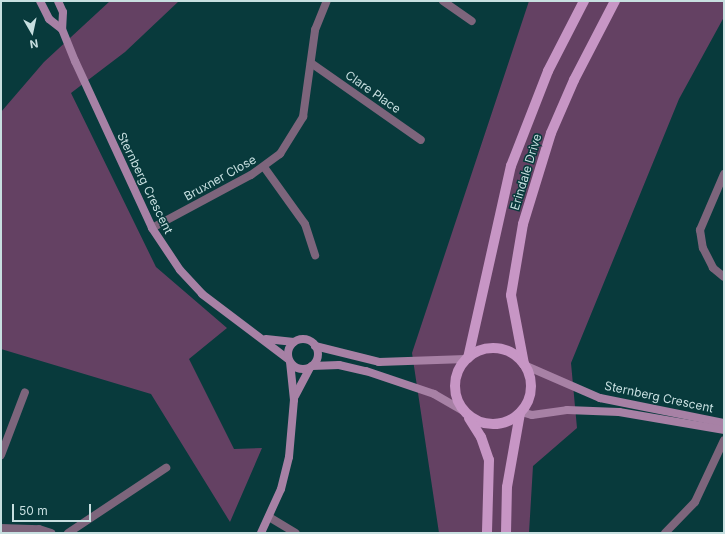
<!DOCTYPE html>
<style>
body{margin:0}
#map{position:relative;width:725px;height:534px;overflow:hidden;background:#083a3c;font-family:Inter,sans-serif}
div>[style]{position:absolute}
.green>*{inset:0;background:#644163}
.street>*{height:8px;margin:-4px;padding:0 4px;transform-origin:4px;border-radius:4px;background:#7d657c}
.secondary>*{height:8px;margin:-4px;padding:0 4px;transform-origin:4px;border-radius:4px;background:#a781a5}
.secondary>.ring{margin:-4px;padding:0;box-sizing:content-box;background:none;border:8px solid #a781a5;border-radius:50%}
.primary>*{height:10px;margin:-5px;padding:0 5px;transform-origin:5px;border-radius:5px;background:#c796c5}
.primary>.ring{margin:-5px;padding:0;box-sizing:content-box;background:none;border:10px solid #c796c5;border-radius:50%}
span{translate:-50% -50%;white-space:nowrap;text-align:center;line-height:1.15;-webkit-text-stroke:3px #083a3c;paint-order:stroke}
.street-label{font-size:12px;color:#c7dfe0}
.frame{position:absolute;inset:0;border:2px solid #c7dfe0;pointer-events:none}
.north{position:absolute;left:12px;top:12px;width:40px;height:40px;-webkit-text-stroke:3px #083a3c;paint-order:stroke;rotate:171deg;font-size:11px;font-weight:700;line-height:16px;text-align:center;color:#c7dfe0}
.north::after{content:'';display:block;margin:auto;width:14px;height:18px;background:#c7dfe0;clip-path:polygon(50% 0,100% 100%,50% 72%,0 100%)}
.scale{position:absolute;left:12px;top:504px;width:79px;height:18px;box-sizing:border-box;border:2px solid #c7dfe0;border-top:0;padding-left:5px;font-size:12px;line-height:14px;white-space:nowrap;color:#c7dfe0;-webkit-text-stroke:3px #083a3c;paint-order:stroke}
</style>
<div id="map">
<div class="green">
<i style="clip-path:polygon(110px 1px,179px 1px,125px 52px,71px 93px,156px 267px,227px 328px,189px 359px,234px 449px,262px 448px,230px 522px,151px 394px,1px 349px,1px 112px,44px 62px)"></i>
<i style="clip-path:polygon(529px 1px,724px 1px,724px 17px,679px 99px,571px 363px,577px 428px,533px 466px,529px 533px,439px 533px,412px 353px)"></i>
</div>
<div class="street">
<i style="left:443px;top:1px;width:35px;rotate:35deg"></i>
<i style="left:311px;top:63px;width:134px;rotate:35deg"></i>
<i style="left:264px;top:167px;width:70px;rotate:54.3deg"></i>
<i style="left:305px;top:224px;width:33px;rotate:72deg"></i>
<i style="left:724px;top:174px;width:61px;rotate:113.2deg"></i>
<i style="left:700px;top:230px;width:18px;rotate:81deg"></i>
<i style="left:703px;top:248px;width:22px;rotate:63deg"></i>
<i style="left:713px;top:268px;width:14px;rotate:39deg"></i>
<i style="left:152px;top:228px;width:112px;rotate:-28.2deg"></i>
<i style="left:251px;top:175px;width:36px;rotate:-36deg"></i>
<i style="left:280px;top:154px;width:44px;rotate:-58.1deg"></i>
<i style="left:303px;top:117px;width:88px;rotate:-82.1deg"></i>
<i style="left:315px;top:30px;width:31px;rotate:-68deg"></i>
<i style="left:1px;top:455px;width:67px;rotate:-69.1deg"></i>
<i style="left:269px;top:517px;width:31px;rotate:31deg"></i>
<i style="left:1px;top:528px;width:38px;rotate:2deg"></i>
<i style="left:39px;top:529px;width:13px;rotate:18deg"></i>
<i style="left:68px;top:533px;width:118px;rotate:-33.6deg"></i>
<i style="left:665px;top:533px;width:43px;rotate:-45.9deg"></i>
<i style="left:695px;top:502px;width:68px;rotate:-64.9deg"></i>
</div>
<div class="secondary">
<i style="left:40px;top:1px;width:20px;rotate:63deg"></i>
<i style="left:49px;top:19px;width:16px;rotate:38deg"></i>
<i style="left:58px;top:1px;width:12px;rotate:66deg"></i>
<i style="left:63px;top:12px;width:17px;rotate:93deg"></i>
<i style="left:62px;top:29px;width:35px;rotate:68deg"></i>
<i style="left:75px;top:61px;width:184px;rotate:65.2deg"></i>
<i style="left:152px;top:228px;width:50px;rotate:56.3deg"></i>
<i style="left:180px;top:270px;width:33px;rotate:47deg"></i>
<i style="left:202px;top:294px;width:108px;rotate:37.1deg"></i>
<i class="ring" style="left:288px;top:339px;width:22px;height:22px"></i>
<i style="left:266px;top:339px;width:28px;rotate:6deg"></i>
<i style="left:315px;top:346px;width:66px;rotate:14deg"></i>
<i style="left:379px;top:362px;width:87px;rotate:-2deg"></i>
<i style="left:524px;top:365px;width:83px;rotate:23.5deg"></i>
<i style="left:600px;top:398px;width:126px;rotate:11.4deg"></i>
<i style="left:312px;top:366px;width:27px;rotate:-2deg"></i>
<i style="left:339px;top:365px;width:28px;rotate:13deg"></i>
<i style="left:366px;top:371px;width:72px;rotate:18.7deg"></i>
<i style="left:434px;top:394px;width:34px;rotate:30deg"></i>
<i style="left:295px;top:396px;width:32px;rotate:-62deg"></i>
<i style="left:521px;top:412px;width:11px;rotate:15deg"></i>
<i style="left:532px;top:415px;width:35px;rotate:-8deg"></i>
<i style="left:567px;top:410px;width:52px;rotate:2.2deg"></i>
<i style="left:619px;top:412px;width:107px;rotate:9.7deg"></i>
<i style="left:261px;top:533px;width:48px;rotate:-65.6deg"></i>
<i style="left:281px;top:489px;width:33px;rotate:-76deg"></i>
<i style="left:289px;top:457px;width:57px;rotate:-85deg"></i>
<i style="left:294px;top:400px;width:37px;rotate:-96deg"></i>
</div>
<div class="primary">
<i class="ring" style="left:455px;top:348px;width:66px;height:66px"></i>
<i style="left:468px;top:358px;width:197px;rotate:-77.4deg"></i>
<i style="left:511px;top:166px;width:102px;rotate:-68.7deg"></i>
<i style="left:548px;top:71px;width:79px;rotate:-62.8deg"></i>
<i style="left:524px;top:364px;width:70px;rotate:-100.7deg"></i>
<i style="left:511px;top:295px;width:72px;rotate:-80.4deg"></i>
<i style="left:523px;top:224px;width:95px;rotate:-72.9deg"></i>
<i style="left:551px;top:133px;width:58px;rotate:-66.5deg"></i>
<i style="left:574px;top:80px;width:89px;rotate:-62.6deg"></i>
<i style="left:469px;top:418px;width:22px;rotate:58deg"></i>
<i style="left:481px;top:437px;width:24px;rotate:71deg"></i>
<i style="left:489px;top:460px;width:73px;rotate:91.6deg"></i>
<i style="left:506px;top:533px;width:46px;rotate:-88.8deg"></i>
<i style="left:507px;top:487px;width:75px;rotate:-80deg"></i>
</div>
<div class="street-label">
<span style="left:373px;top:92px;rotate:35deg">Clare Place</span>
<span style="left:526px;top:172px;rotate:-73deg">Erindale Drive</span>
<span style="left:220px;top:178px;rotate:-29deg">Bruxner Close</span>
<span style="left:145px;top:183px;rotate:64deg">Sternberg Crescent</span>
<span style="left:659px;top:397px;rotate:12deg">Sternberg Crescent</span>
</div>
<div class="frame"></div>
<div class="north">N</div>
<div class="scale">50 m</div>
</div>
